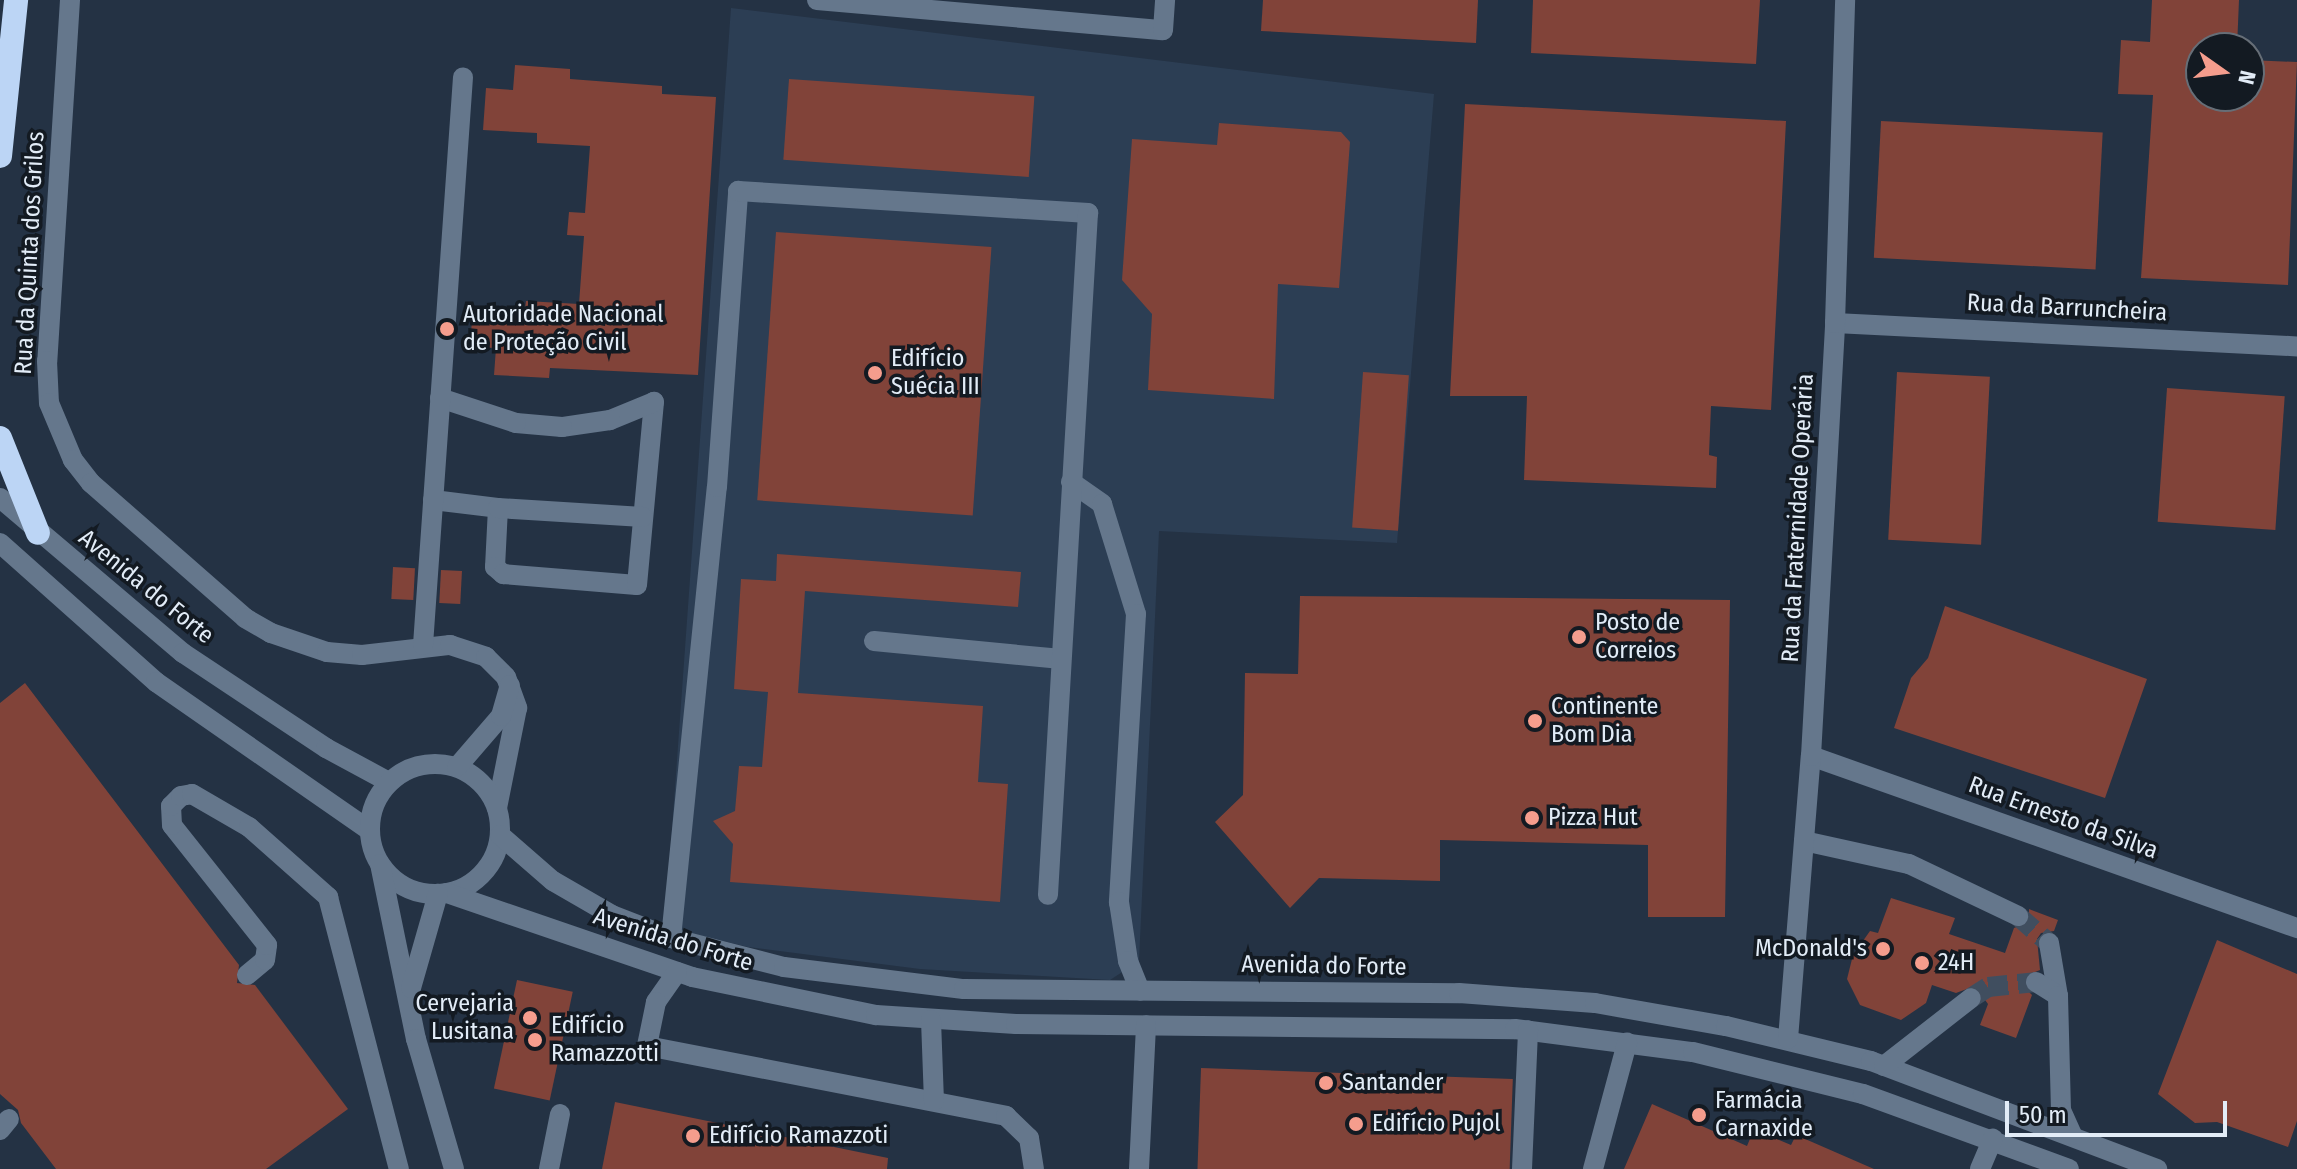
<!DOCTYPE html>
<meta charset="utf-8">
<style>
body{margin:0}
#map{position:relative;width:2297px;height:1169px;overflow:hidden;background:#243244;font-family:"Fira Sans Condensed",sans-serif}
div>[style]{position:absolute}
.built>*{inset:0;background:#2c3e54}
.building>*{inset:0;background:#814339;transform-origin:0 0}
.minor-tunnel>*{height:20px;margin-top:-10px;transform-origin:0;background:repeating-linear-gradient(90deg,#404e5f 0 20px,transparent 0 30px)}
.minor>*{height:20px;margin:-10px;padding:0 10px;transform-origin:10px;border-radius:10px;background:#65778c}
.minor>.ring{margin:-10px;padding:0;box-sizing:content-box;background:none;border:20px solid #65778c;border-radius:50%}
.highway>*{height:24px;margin:-12px;padding:0 12px;transform-origin:12px;border-radius:12px;background:#bcd5f5}
.dots>*{width:22px;height:22px;translate:-50% -50%;box-sizing:border-box;border:4px solid #131a22;border-radius:50%}
span{translate:-50% -50%;white-space:nowrap;text-align:center;line-height:1.15;-webkit-text-stroke:7px #131a22;paint-order:stroke}
.street-label{font-size:24px;color:#e2ecf7}
.poi-label{font-size:24px;color:#e2ecf7}
.left{translate:0 -50%;text-align:left}
.right{translate:-100% -50%;text-align:right}
.north{position:absolute;left:2185px;top:32px;width:80px;height:80px;box-sizing:border-box;background:#131a22;border:2px solid #666e77;border-radius:50%;rotate:104deg;font-size:22px;font-weight:700;line-height:32px;text-align:center;color:#e2ecf7}
.north::after{content:'';display:block;margin:auto;width:28px;height:36px;background:#f59d8d;clip-path:polygon(50% 0,100% 100%,50% 72%,0 100%)}
.scale{position:absolute;left:2005px;top:1101px;width:222px;height:36px;box-sizing:border-box;border:4px solid #e2ecf7;border-top:0;padding-left:10px;font-size:24px;line-height:28px;white-space:nowrap;color:#e2ecf7;-webkit-text-stroke:6px #131a22;paint-order:stroke}
</style>
<div id="map">
<div class="built">
<i style="clip-path:polygon(731px 8px,1434px 94px,1397px 543px,1159px 531px,1139px 961px,1110px 980px,920px 969px,748px 947px,665px 927px)"></i>
</div>
<div class="building">
<i style="clip-path:polygon(1263px 0,1478px 0,1476px 43px,1261px 31px)"></i>
<i style="clip-path:polygon(1533px 0,1760px 0,1756px 64px,1531px 53px)"></i>
<i style="clip-path:polygon(2152px 0,2239px 0,2237px 48px,2201px 48px,2201px 96px,2249px 96px,2249px 60px,2297px 62px,2288px 285px,2141px 278px,2153px 95px,2118px 94px,2121px 40px,2150px 42px)"></i>
<i style="clip-path:polygon(515px 65px,570px 69px,570px 79px,662px 86px,662px 94px,716px 97px,698px 375px,550px 368px,549px 378px,494px 375px,496px 348px,470px 347px,473px 306px,525px 309px,526px 301px,579px 304px,584px 236px,567px 235px,569px 212px,585px 213px,590px 146px,537px 143px,537px 133px,483px 130px,486px 88px,513px 90px)"></i>
<i style="left:789px;top:79px;width:246px;height:81px;rotate:4deg"></i>
<i style="clip-path:polygon(1465px 104px,1786px 121px,1771px 410px,1711px 406px,1709px 455px,1717px 457px,1716px 488px,1524px 480px,1527px 396px,1450px 396px)"></i>
<i style="left:1881px;top:121px;width:222px;height:137px;rotate:3deg"></i>
<i style="clip-path:polygon(1219px 123px,1341px 132px,1350px 142px,1339px 288px,1278px 284px,1274px 399px,1148px 390px,1152px 314px,1122px 280px,1132px 139px,1217px 145px)"></i>
<i style="left:776px;top:232px;width:216px;height:269px;rotate:4deg"></i>
<i style="left:1363px;top:372px;width:46px;height:156px;rotate:4deg"></i>
<i style="left:1897px;top:372px;width:93px;height:168px;rotate:3deg"></i>
<i style="left:2167px;top:388px;width:118px;height:134px;rotate:4deg"></i>
<i style="clip-path:polygon(777px 554px,1021px 572px,1018px 607px,805px 591px,798px 693px,983px 706px,978px 782px,1008px 784px,1000px 902px,730px 882px,733px 844px,713px 821px,735px 811px,739px 766px,762px 767px,768px 692px,734px 689px,741px 579px,776px 581px)"></i>
<i style="left:393px;top:567px;width:22px;height:32px;rotate:3deg"></i>
<i style="left:441px;top:570px;width:21px;height:33px;rotate:3deg"></i>
<i style="clip-path:polygon(1300px 596px,1730px 600px,1725px 917px,1648px 917px,1648px 845px,1440px 840px,1440px 881px,1319px 878px,1290px 908px,1215px 822px,1243px 795px,1245px 673px,1298px 674px)"></i>
<i style="clip-path:polygon(1945px 606px,2147px 679px,2105px 798px,1894px 728px,1911px 678px,1928px 658px)"></i>
<i style="clip-path:polygon(25px 683px,239px 965px,237px 983px,255px 985px,348px 1109px,266px 1169px,56px 1169px,21px 1123px,18px 1110px,0 1094px,0 703px)"></i>
<i style="clip-path:polygon(1891px 898px,1955px 918px,1949px 934px,2005px 953px,2014px 928px,2029px 922px,2029px 909px,2058px 920px,2054px 931px,2041px 933px,2037px 939px,2040px 970px,2025px 976px,2024px 987px,2032px 995px,2016px 1038px,1980px 1025px,1988px 1004px,1975px 986px,1956px 993px,1932px 985px,1926px 1003px,1901px 1020px,1860px 1005px,1847px 979px,1853px 955px,1870px 931px,1878px 933px)"></i>
<i style="clip-path:polygon(2217px 940px,2297px 974px,2297px 1121px,2288px 1147px,2217px 1122px,2195px 1123px,2158px 1094px)"></i>
<i style="left:517px;top:980px;width:57px;height:111px;rotate:12deg"></i>
<i style="left:1201px;top:1068px;width:312px;height:101px;rotate:2deg"></i>
<i style="clip-path:polygon(615px 1102px,888px 1158px,887px 1169px,602px 1169px)"></i>
<i style="clip-path:polygon(1652px 1104px,1747px 1146px,1754px 1129px,1791px 1145px,1796px 1135px,1874px 1169px,1624px 1169px)"></i>
</div>
<div class="minor-tunnel">
<i style="left:2018px;top:916px;width:41px;rotate:41.1deg"></i>
<i style="left:1971px;top:998px;width:20px;rotate:-33deg"></i>
<i style="left:1988px;top:987px;width:48px;rotate:-5.9deg"></i>
</div>
<div class="minor">
<i style="left:70px;top:0;width:362px;rotate:93.6deg"></i>
<i style="left:47px;top:361px;width:42px;rotate:87.3deg"></i>
<i style="left:49px;top:403px;width:62px;rotate:67.2deg"></i>
<i style="left:73px;top:460px;width:29px;rotate:52deg"></i>
<i style="left:91px;top:483px;width:205px;rotate:41.2deg"></i>
<i style="left:245px;top:618px;width:30px;rotate:30deg"></i>
<i style="left:271px;top:633px;width:59px;rotate:18.7deg"></i>
<i style="left:327px;top:652px;width:35px;rotate:5deg"></i>
<i style="left:362px;top:655px;width:89px;rotate:-6.5deg"></i>
<i style="left:450px;top:645px;width:38px;rotate:18deg"></i>
<i style="left:486px;top:657px;width:28px;rotate:45deg"></i>
<i style="left:506px;top:677px;width:33px;rotate:70deg"></i>
<i style="left:517px;top:708px;width:102px;rotate:101.3deg"></i>
<i style="left:817px;top:0;width:347px;rotate:5deg"></i>
<i style="left:1163px;top:30px;width:30px;rotate:-86deg"></i>
<i style="left:1835px;top:323px;width:463px;rotate:2.9deg"></i>
<i style="left:1071px;top:482px;width:38px;rotate:35deg"></i>
<i style="left:1102px;top:504px;width:115px;rotate:72.8deg"></i>
<i style="left:1136px;top:614px;width:289px;rotate:93.4deg"></i>
<i style="left:1119px;top:902px;width:60px;rotate:81.3deg"></i>
<i style="left:1128px;top:961px;width:32px;rotate:68deg"></i>
<i style="left:0;top:498px;width:240px;rotate:40.3deg"></i>
<i style="left:183px;top:653px;width:172px;rotate:33.6deg"></i>
<i style="left:326px;top:748px;width:72px;rotate:28.4deg"></i>
<i style="left:433px;top:500px;width:65px;rotate:7deg"></i>
<i style="left:498px;top:508px;width:59px;rotate:92.9deg"></i>
<i style="left:495px;top:567px;width:11px;rotate:41deg"></i>
<i style="left:503px;top:574px;width:134px;rotate:4.7deg"></i>
<i style="left:637px;top:585px;width:184px;rotate:-84.7deg"></i>
<i style="left:654px;top:402px;width:48px;rotate:157.8deg"></i>
<i style="left:610px;top:420px;width:49px;rotate:171.7deg"></i>
<i style="left:562px;top:427px;width:46px;rotate:-175deg"></i>
<i style="left:516px;top:423px;width:80px;rotate:-161.8deg"></i>
<i style="left:498px;top:508px;width:145px;rotate:3.6deg"></i>
<i style="left:0;top:543px;width:209px;rotate:41.7deg"></i>
<i style="left:156px;top:682px;width:259px;rotate:34.8deg"></i>
<i style="left:874px;top:641px;width:188px;rotate:5.5deg"></i>
<i style="left:423px;top:645px;width:569px;rotate:-85.97deg"></i>
<i style="left:1811px;top:756px;width:516px;rotate:19.49deg"></i>
<i class="ring" style="left:370px;top:764px;width:110px;height:110px"></i>
<i style="left:457px;top:767px;width:67px;rotate:-49.2deg"></i>
<i style="left:501px;top:716px;width:32px;rotate:-74deg"></i>
<i style="left:500px;top:835px;width:70px;rotate:41deg"></i>
<i style="left:553px;top:881px;width:68px;rotate:30deg"></i>
<i style="left:612px;top:915px;width:63px;rotate:21.3deg"></i>
<i style="left:671px;top:938px;width:117px;rotate:14.4deg"></i>
<i style="left:784px;top:967px;width:181px;rotate:7deg"></i>
<i style="left:964px;top:989px;width:495px;rotate:0.5deg"></i>
<i style="left:1459px;top:993px;width:136px;rotate:4.2deg"></i>
<i style="left:1595px;top:1003px;width:133px;rotate:10deg"></i>
<i style="left:1726px;top:1026px;width:149px;rotate:13.6deg"></i>
<i style="left:1871px;top:1061px;width:306px;rotate:20.7deg"></i>
<i style="left:1804px;top:841px;width:107px;rotate:12.4deg"></i>
<i style="left:1909px;top:864px;width:121px;rotate:25.5deg"></i>
<i style="left:380px;top:864px;width:179px;rotate:78.4deg"></i>
<i style="left:416px;top:1039px;width:135px;rotate:73.7deg"></i>
<i style="left:447px;top:893px;width:259px;rotate:18.9deg"></i>
<i style="left:692px;top:977px;width:188px;rotate:11.7deg"></i>
<i style="left:876px;top:1015px;width:140px;rotate:3.7deg"></i>
<i style="left:1016px;top:1024px;width:499px;rotate:0.6deg"></i>
<i style="left:1515px;top:1029px;width:179px;rotate:7.4deg"></i>
<i style="left:1693px;top:1052px;width:175px;rotate:13.9deg"></i>
<i style="left:1863px;top:1094px;width:219px;rotate:20deg"></i>
<i style="left:671px;top:938px;width:453px;rotate:-84.2deg"></i>
<i style="left:717px;top:487px;width:297px;rotate:-85.9deg"></i>
<i style="left:738px;top:191px;width:351px;rotate:3.6deg"></i>
<i style="left:1088px;top:213px;width:683px;rotate:93.36deg"></i>
<i style="left:2049px;top:943px;width:54px;rotate:80.4deg"></i>
<i style="left:677px;top:972px;width:37px;rotate:125deg"></i>
<i style="left:656px;top:1002px;width:45px;rotate:101.6deg"></i>
<i style="left:647px;top:1046px;width:366px;rotate:11deg"></i>
<i style="left:1006px;top:1116px;width:32px;rotate:44deg"></i>
<i style="left:1029px;top:1138px;width:31px;rotate:81deg"></i>
<i style="left:247px;top:975px;width:23px;rotate:-40deg"></i>
<i style="left:265px;top:960px;width:15px;rotate:-82deg"></i>
<i style="left:267px;top:945px;width:153px;rotate:-128.4deg"></i>
<i style="left:172px;top:825px;width:19px;rotate:-93deg"></i>
<i style="left:171px;top:806px;width:14px;rotate:-45deg"></i>
<i style="left:181px;top:796px;width:11px;rotate:-10deg"></i>
<i style="left:192px;top:794px;width:66px;rotate:30.1deg"></i>
<i style="left:249px;top:827px;width:106px;rotate:41.5deg"></i>
<i style="left:328px;top:897px;width:281px;rotate:75.4deg"></i>
<i style="left:2036px;top:982px;width:26px;rotate:32deg"></i>
<i style="left:2058px;top:996px;width:114px;rotate:88.5deg"></i>
<i style="left:2061px;top:1110px;width:27px;rotate:66deg"></i>
<i style="left:411px;top:988px;width:98px;rotate:-74deg"></i>
<i style="left:931px;top:1020px;width:81px;rotate:87.9deg"></i>
<i style="left:1788px;top:1039px;width:284px;rotate:-85.4deg"></i>
<i style="left:1811px;top:756px;width:434px;rotate:-86.8deg"></i>
<i style="left:1835px;top:323px;width:323px;rotate:-88.2deg"></i>
<i style="left:1884px;top:1066px;width:110px;rotate:-38deg"></i>
<i style="left:0;top:1130px;width:14px;rotate:-51deg"></i>
<i style="left:549px;top:1169px;width:56px;rotate:-78.7deg"></i>
<i style="left:1139px;top:1169px;width:144px;rotate:-87.2deg"></i>
<i style="left:1522px;top:1169px;width:139px;rotate:-87.5deg"></i>
<i style="left:1593px;top:1169px;width:131px;rotate:-74.9deg"></i>
<i style="left:1980px;top:1169px;width:33px;rotate:-67deg"></i>
</div>
<div class="highway">
<i style="left:0;top:156px;width:157px;rotate:-84.1deg"></i>
<i style="left:0;top:438px;width:102px;rotate:68.2deg"></i>
</div>
<div class="dots">
<i style="left:447px;top:329px;background:#f59d8d"></i>
<i style="left:875px;top:373px;background:#f59d8d"></i>
<i style="left:1579px;top:637px;background:#f59d8d"></i>
<i style="left:1535px;top:721px;background:#f59d8d"></i>
<i style="left:1532px;top:818px;background:#f59d8d"></i>
<i style="left:1883px;top:949px;background:#f59d8d"></i>
<i style="left:1922px;top:963px;background:#f59d8d"></i>
<i style="left:530px;top:1018px;background:#f59d8d"></i>
<i style="left:535px;top:1040px;background:#f59d8d"></i>
<i style="left:1326px;top:1083px;background:#f59d8d"></i>
<i style="left:1699px;top:1115px;background:#f59d8d"></i>
<i style="left:1356px;top:1124px;background:#f59d8d"></i>
<i style="left:693px;top:1136px;background:#f59d8d"></i>
</div>
<div class="street-label">
<span style="left:30px;top:253px;rotate:-87deg">Rua da Quinta dos Grilos</span>
<span style="left:2067px;top:308px;rotate:3deg">Rua da Barruncheira</span>
<span style="left:1798px;top:518px;rotate:-87deg">Rua da Fraternidade Operária</span>
<span style="left:146px;top:587px;rotate:39deg">Avenida do Forte</span>
<span style="left:2063px;top:818px;rotate:20deg">Rua Ernesto da Silva</span>
<span style="left:673px;top:940px;rotate:17deg">Avenida do Forte</span>
<span style="left:1324px;top:966px;rotate:1deg">Avenida do Forte</span>
</div>
<div class="poi-label">
<span class="left" style="left:463px;top:329px">Autoridade Nacional<br>de Proteção Civil</span>
<span class="left" style="left:891px;top:373px">Edifício<br>Suécia III</span>
<span class="left" style="left:1595px;top:637px">Posto de<br>Correios</span>
<span class="left" style="left:1551px;top:721px">Continente<br>Bom Dia</span>
<span class="left" style="left:1548px;top:818px">Pizza Hut</span>
<span class="right" style="left:1867px;top:949px">McDonald's</span>
<span class="left" style="left:1938px;top:963px">24H</span>
<span class="right" style="left:514px;top:1018px">Cervejaria<br>Lusitana</span>
<span class="left" style="left:551px;top:1040px">Edifício<br>Ramazzotti</span>
<span class="left" style="left:1342px;top:1083px">Santander</span>
<span class="left" style="left:1715px;top:1115px">Farmácia<br>Carnaxide</span>
<span class="left" style="left:1372px;top:1124px">Edifício Pujol</span>
<span class="left" style="left:709px;top:1136px">Edifício Ramazzoti</span>
</div>
<div class="north">N</div>
<div class="scale">50 m</div>
</div>
